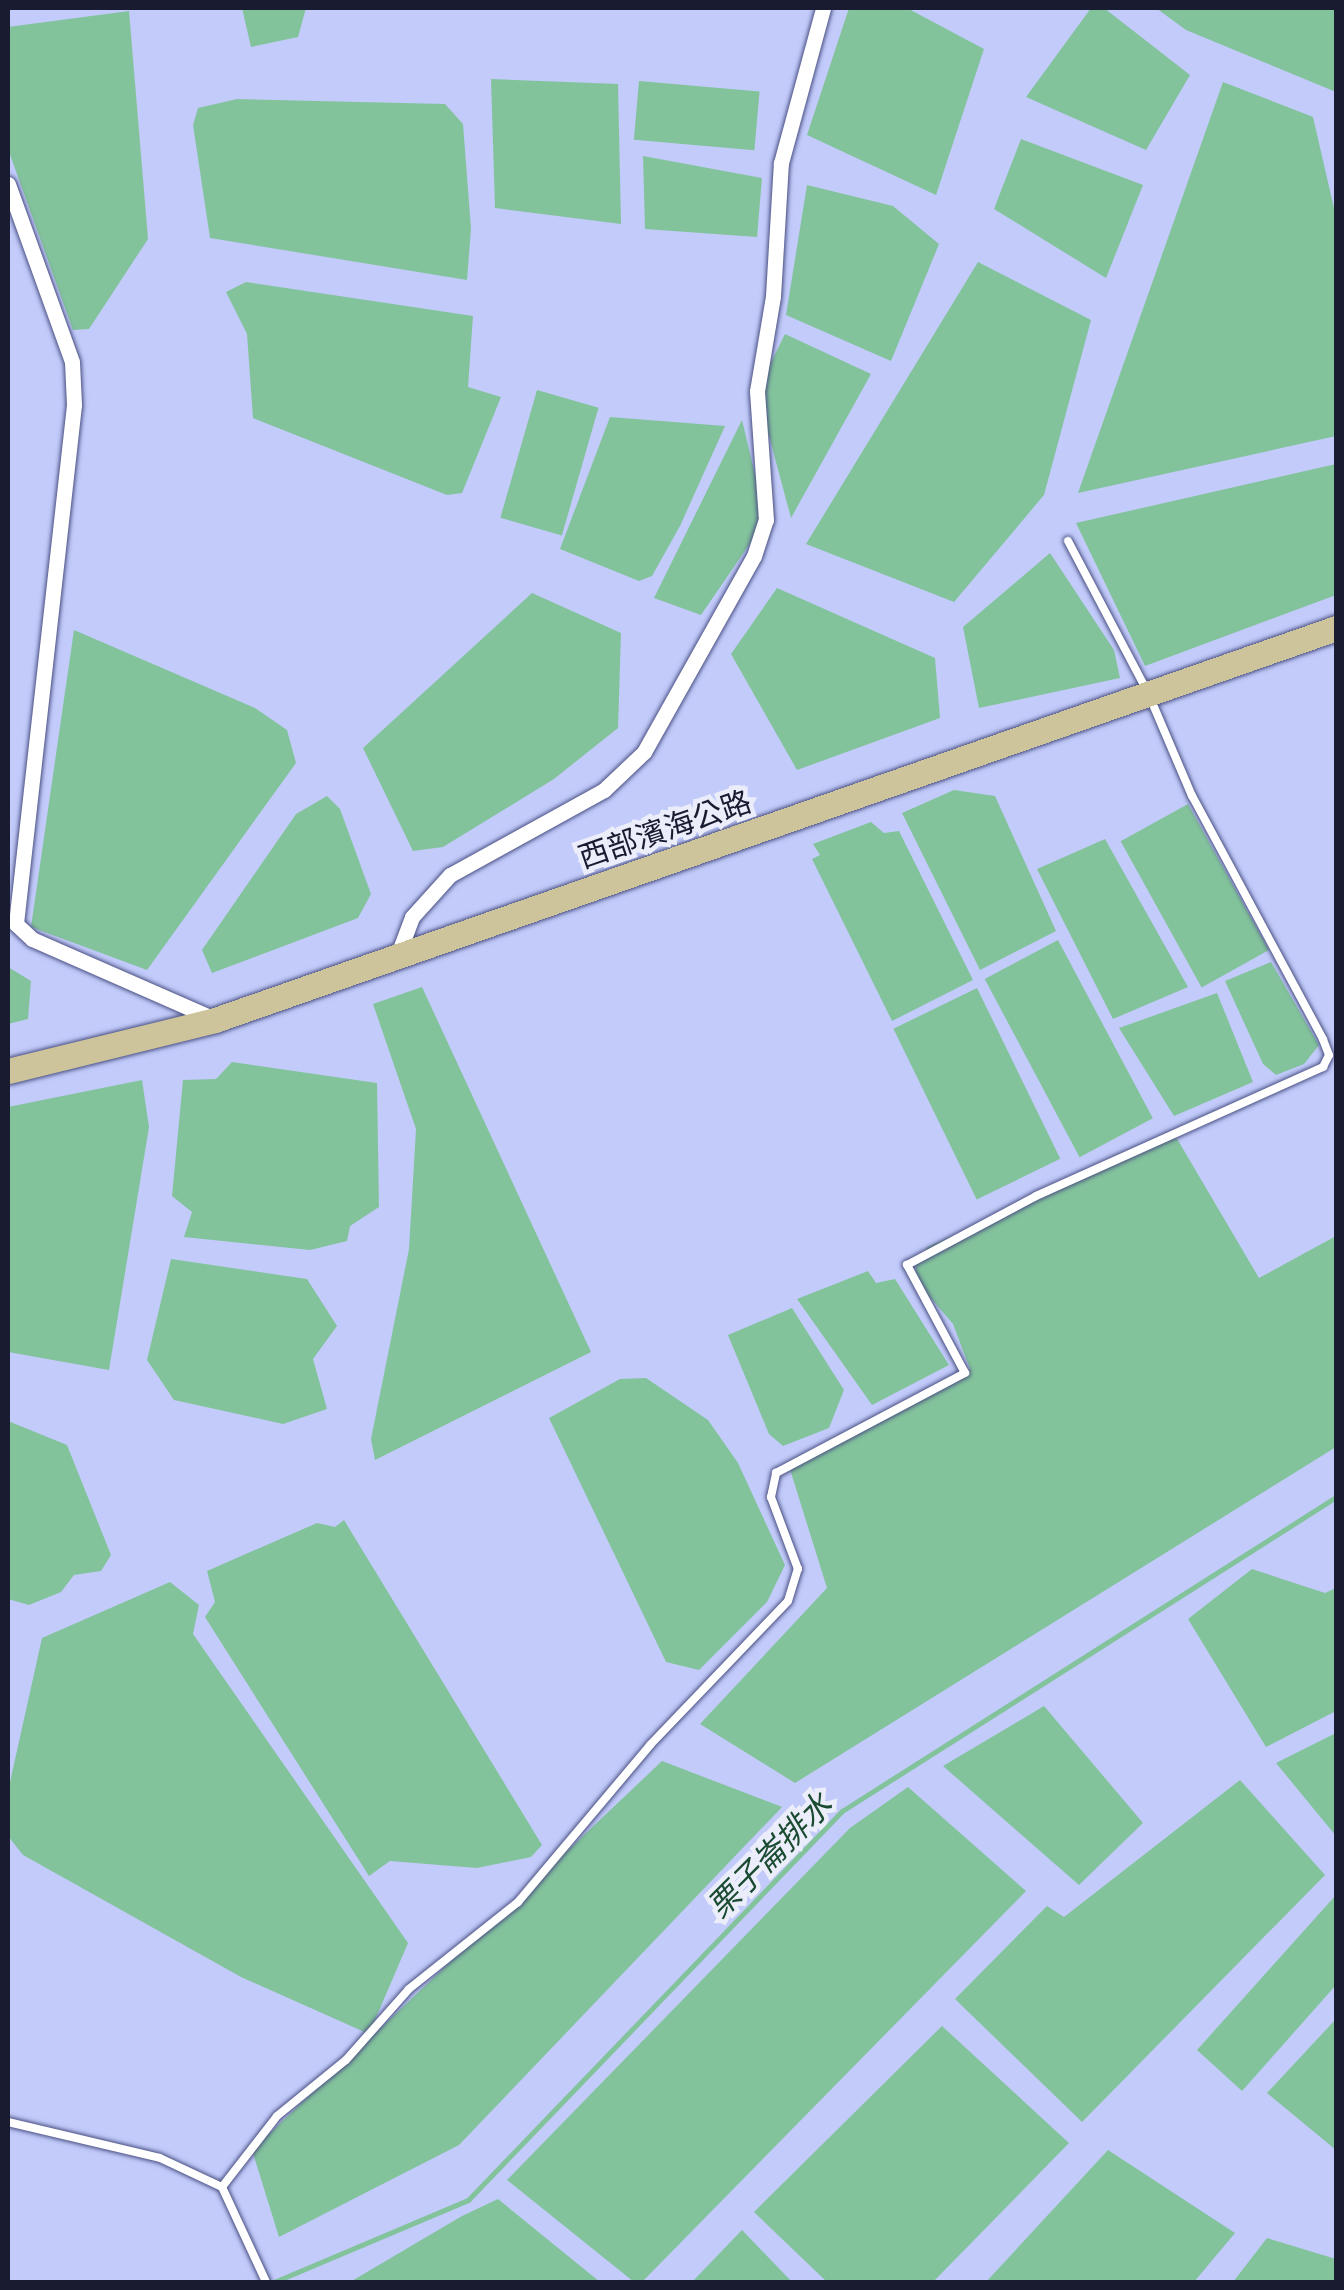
<!DOCTYPE html>
<meta charset="utf-8">
<style>
body{margin:0}
#map{position:relative;width:1344px;height:2290px;overflow:hidden;background:#c2cbfa;font-family:Raleway,"Noto Sans TC",sans-serif}
div>[style]{position:absolute}
.water>*{inset:0;background:#83c39c;transform-origin:0 0}
.stream>*{height:5px;margin:-2.5px;padding:0 2.5px;transform-origin:2.5px;border-radius:2.5px;background:#83c39c}
.roads{filter:drop-shadow(0 0 2px #4a5083) drop-shadow(0 0 2px #4a5083)}
.lane>*{height:8px;margin:-4px;padding:0 4px;transform-origin:4px;border-radius:4px;background:#fff}
.street>*{height:15px;margin:-7.5px;padding:0 7.5px;transform-origin:7.5px;border-radius:7.5px;background:#fff}
.primary>*{height:25px;margin:-12.5px;padding:0 12.5px;transform-origin:12.5px;border-radius:12.5px;background:#cec49b}
span{translate:-50% -50%;white-space:nowrap;text-align:center;line-height:1.15;-webkit-text-stroke:9px #ebeefa;paint-order:stroke}
.street-label{font-size:30px;color:#191c31}
.water-label{font-size:32px;color:#1a4a30;font-style:italic}
.frame{position:absolute;inset:0;border:10px solid #191c31;pointer-events:none}
</style>
<div id="map">
<div class="water">
<i style="clip-path:polygon(242px 8px,306px 8px,298px 37px,251px 47px)"></i>
<i style="clip-path:polygon(849px 8px,907px 8px,984px 49px,936px 195px,807px 135px)"></i>
<i style="clip-path:polygon(1091px 8px,1104px 8px,1190px 75px,1146px 150px,1026px 97px)"></i>
<i style="clip-path:polygon(1156px 8px,1336px 8px,1336px 92px,1186px 30px)"></i>
<i style="clip-path:polygon(129px 11px,148px 239px,89px 329px,73px 330px,8px 149px,8px 27px)"></i>
<i style="clip-path:polygon(491px 79px,618px 84px,621px 224px,495px 208px)"></i>
<i style="left:639px;top:81px;width:121px;height:59px;rotate:5deg"></i>
<i style="clip-path:polygon(1223px 82px,1313px 117px,1336px 217px,1336px 436px,1078px 493px)"></i>
<i style="clip-path:polygon(237px 99px,445px 104px,463px 124px,471px 229px,467px 280px,210px 238px,193px 125px,198px 108px)"></i>
<i style="clip-path:polygon(1021px 139px,1143px 185px,1106px 278px,994px 209px)"></i>
<i style="clip-path:polygon(643px 156px,762px 178px,757px 237px,645px 229px)"></i>
<i style="clip-path:polygon(807px 185px,893px 206px,939px 244px,891px 361px,786px 315px)"></i>
<i style="clip-path:polygon(978px 262px,1091px 320px,1044px 495px,954px 602px,806px 544px)"></i>
<i style="clip-path:polygon(246px 282px,473px 316px,468px 387px,501px 397px,462px 493px,447px 495px,253px 418px,247px 334px,226px 292px)"></i>
<i style="clip-path:polygon(785px 334px,871px 374px,791px 518px,757px 391px)"></i>
<i style="left:537px;top:390px;width:64px;height:133px;rotate:16deg"></i>
<i style="clip-path:polygon(610px 417px,725px 426px,680px 526px,652px 576px,639px 581px,560px 549px)"></i>
<i style="clip-path:polygon(742px 420px,766px 520px,701px 615px,654px 598px)"></i>
<i style="clip-path:polygon(1336px 464px,1336px 595px,1145px 666px,1076px 523px)"></i>
<i style="clip-path:polygon(1050px 553px,1114px 650px,1120px 678px,979px 708px,963px 627px)"></i>
<i style="clip-path:polygon(777px 588px,935px 658px,940px 718px,797px 770px,731px 654px)"></i>
<i style="clip-path:polygon(532px 593px,621px 633px,618px 728px,554px 779px,443px 847px,413px 851px,363px 748px)"></i>
<i style="clip-path:polygon(74px 630px,255px 708px,287px 730px,296px 763px,147px 970px,31px 927px)"></i>
<i style="clip-path:polygon(954px 790px,995px 796px,1056px 931px,980px 970px,902px 813px)"></i>
<i style="clip-path:polygon(327px 796px,340px 809px,371px 894px,358px 918px,212px 973px,202px 950px,296px 814px)"></i>
<i style="left:1188px;top:804px;width:167px;height:77px;rotate:61deg"></i>
<i style="clip-path:polygon(871px 822px,884px 833px,899px 831px,973px 980px,892px 1021px,812px 859px,820px 855px,813px 844px)"></i>
<i style="clip-path:polygon(1105px 839px,1188px 987px,1113px 1019px,1037px 869px)"></i>
<i style="left:1058px;top:940px;width:202px;height:83px;rotate:62deg"></i>
<i style="clip-path:polygon(1271px 962px,1319px 1045px,1304px 1064px,1276px 1075px,1263px 1064px,1225px 981px)"></i>
<i style="clip-path:polygon(8px 967px,31px 981px,28px 1019px,8px 1024px)"></i>
<i style="clip-path:polygon(422px 987px,591px 1352px,375px 1460px,371px 1439px,409px 1249px,416px 1129px,373px 1004px)"></i>
<i style="left:977px;top:988px;width:190px;height:93px;rotate:64deg"></i>
<i style="clip-path:polygon(1217px 993px,1253px 1082px,1174px 1116px,1119px 1028px)"></i>
<i style="clip-path:polygon(232px 1062px,377px 1083px,379px 1207px,350px 1226px,347px 1241px,310px 1250px,184px 1237px,192px 1212px,172px 1196px,183px 1080px,216px 1079px)"></i>
<i style="clip-path:polygon(142px 1080px,149px 1127px,109px 1370px,8px 1352px,8px 1107px)"></i>
<i style="clip-path:polygon(1176px 1137px,1259px 1278px,1336px 1236px,1336px 1447px,795px 1783px,700px 1724px,827px 1588px,788px 1463px,970px 1369px,953px 1324px,916px 1281px,916px 1265px,927px 1247px)"></i>
<i style="clip-path:polygon(171px 1259px,307px 1279px,337px 1326px,313px 1359px,327px 1409px,283px 1424px,174px 1400px,147px 1360px)"></i>
<i style="clip-path:polygon(868px 1271px,876px 1283px,895px 1279px,949px 1365px,872px 1405px,797px 1299px)"></i>
<i style="clip-path:polygon(792px 1308px,844px 1390px,829px 1428px,783px 1446px,769px 1434px,728px 1335px)"></i>
<i style="clip-path:polygon(646px 1378px,708px 1420px,738px 1463px,785px 1565px,767px 1602px,699px 1670px,666px 1662px,549px 1418px,620px 1379px)"></i>
<i style="clip-path:polygon(8px 1421px,67px 1445px,111px 1555px,101px 1571px,74px 1575px,61px 1592px,29px 1605px,8px 1599px)"></i>
<i style="clip-path:polygon(344px 1520px,542px 1845px,531px 1857px,477px 1868px,390px 1861px,369px 1876px,205px 1617px,215px 1602px,207px 1571px,317px 1523px,335px 1527px)"></i>
<i style="clip-path:polygon(1252px 1569px,1325px 1593px,1336px 1588px,1336px 1711px,1266px 1747px,1188px 1619px)"></i>
<i style="clip-path:polygon(170px 1582px,199px 1605px,193px 1634px,408px 1943px,369px 2034px,241px 1977px,23px 1855px,8px 1836px,8px 1791px,42px 1638px)"></i>
<i style="clip-path:polygon(1044px 1706px,1143px 1823px,1079px 1885px,943px 1766px)"></i>
<i style="clip-path:polygon(1336px 1733px,1336px 1836px,1276px 1763px)"></i>
<i style="clip-path:polygon(662px 1761px,782px 1807px,459px 2145px,279px 2237px,252px 2150px)"></i>
<i style="clip-path:polygon(1240px 1780px,1325px 1875px,1082px 2122px,955px 1999px,1047px 1906px,1064px 1917px)"></i>
<i style="clip-path:polygon(908px 1787px,1026px 1891px,642px 2282px,634px 2282px,507px 2180px,850px 1828px)"></i>
<i style="clip-path:polygon(1336px 1895px,1336px 1985px,1242px 2091px,1197px 2050px)"></i>
<i style="clip-path:polygon(1336px 2019px,1336px 2150px,1267px 2093px)"></i>
<i style="clip-path:polygon(942px 2026px,1069px 2143px,933px 2282px,827px 2282px,754px 2212px)"></i>
<i style="clip-path:polygon(1108px 2150px,1235px 2233px,1194px 2282px,986px 2282px)"></i>
<i style="clip-path:polygon(498px 2199px,600px 2282px,350px 2282px,462px 2216px)"></i>
<i style="clip-path:polygon(742px 2230px,792px 2282px,692px 2282px)"></i>
<i style="clip-path:polygon(1267px 2238px,1336px 2259px,1336px 2282px,1233px 2282px)"></i>
</div>
<div class="stream">
<i style="left:274px;top:2282px;width:211px;rotate:-22.9deg"></i>
<i style="left:468px;top:2200px;width:540px;rotate:-46.13deg"></i>
<i style="left:842px;top:1811px;width:585px;rotate:-32.44deg"></i>
</div>
<div class="roads">
<div class="lane">
<i style="left:1068px;top:541px;width:165px;rotate:62.2deg"></i>
<i style="left:8px;top:2122px;width:156px;rotate:13.3deg"></i>
<i style="left:160px;top:2158px;width:68px;rotate:25.1deg"></i>
<i style="left:222px;top:2187px;width:105px;rotate:65.1deg"></i>
<i style="left:222px;top:2187px;width:90px;rotate:-52.2deg"></i>
<i style="left:277px;top:2116px;width:89px;rotate:-39.1deg"></i>
<i style="left:346px;top:2060px;width:95px;rotate:-48.4deg"></i>
<i style="left:409px;top:1989px;width:139px;rotate:-38.6deg"></i>
<i style="left:518px;top:1902px;width:205px;rotate:-49.9deg"></i>
<i style="left:650px;top:1745px;width:199px;rotate:-46.2deg"></i>
<i style="left:788px;top:1601px;width:34px;rotate:-73deg"></i>
<i style="left:798px;top:1569px;width:77px;rotate:-110.6deg"></i>
<i style="left:771px;top:1497px;width:25px;rotate:-78deg"></i>
<i style="left:776px;top:1473px;width:214px;rotate:-27.9deg"></i>
<i style="left:965px;top:1373px;width:123px;rotate:-118.2deg"></i>
<i style="left:907px;top:1265px;width:146px;rotate:-28.1deg"></i>
<i style="left:1036px;top:1196px;width:315px;rotate:-24.2deg"></i>
<i style="left:1323px;top:1067px;width:13px;rotate:-63deg"></i>
<i style="left:1329px;top:1055px;width:17px;rotate:-111deg"></i>
<i style="left:1323px;top:1039px;width:276px;rotate:-118.3deg"></i>
<i style="left:1192px;top:796px;width:104px;rotate:-113.1deg"></i>
</div>
<div class="street">
<i style="left:8px;top:184px;width:189px;rotate:70.2deg"></i>
<i style="left:72px;top:362px;width:43px;rotate:87.3deg"></i>
<i style="left:74px;top:405px;width:522px;rotate:96.38deg"></i>
<i style="left:16px;top:924px;width:22px;rotate:43deg"></i>
<i style="left:32px;top:939px;width:197px;rotate:23.7deg"></i>
<i style="left:397px;top:957px;width:43px;rotate:-69.4deg"></i>
<i style="left:412px;top:917px;width:57px;rotate:-47.9deg"></i>
<i style="left:450px;top:875px;width:176px;rotate:-28.9deg"></i>
<i style="left:604px;top:790px;width:55px;rotate:-43.5deg"></i>
<i style="left:644px;top:752px;width:225px;rotate:-60.7deg"></i>
<i style="left:754px;top:556px;width:38px;rotate:-72deg"></i>
<i style="left:766px;top:520px;width:129px;rotate:-94deg"></i>
<i style="left:757px;top:391px;width:96px;rotate:-80.4deg"></i>
<i style="left:773px;top:296px;width:133px;rotate:-86.6deg"></i>
<i style="left:781px;top:163px;width:161px;rotate:-74.8deg"></i>
</div>
<div class="primary">
<i style="left:8px;top:1071px;width:213px;rotate:-13.8deg"></i>
<i style="left:215px;top:1020px;width:1188px;rotate:-19.27deg"></i>
</div>
</div>
<div class="street-label">
<span style="left:665px;top:830px;rotate:-19deg">西部濱海公路</span>
</div>
<div class="water-label">
<span style="left:770px;top:1856px;rotate:-45deg">栗子崙排水</span>
</div>
<div class="frame"></div>
</div>
